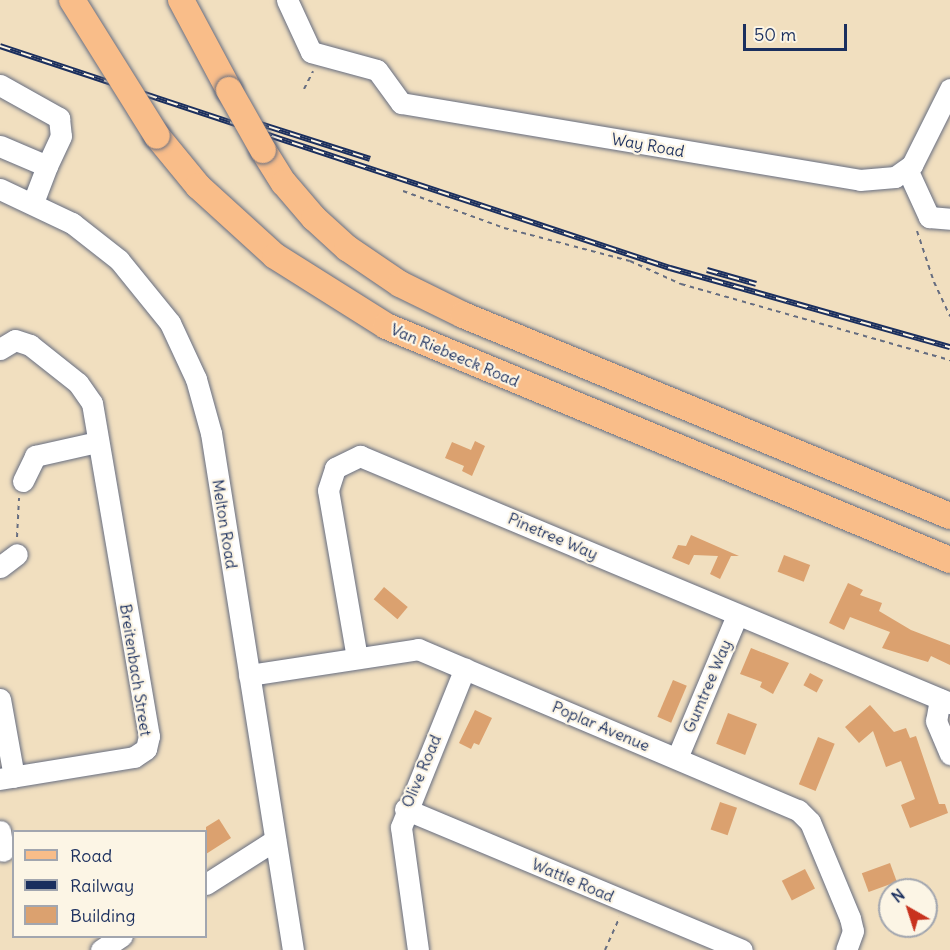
<!DOCTYPE html>
<style>
body{margin:0}
#map{position:relative;width:950px;height:950px;overflow:hidden;background:#f1dfbf;font-family:Delius,sans-serif}
div>[style]{position:absolute}
.building>*{inset:0;background:#dba16f;transform-origin:0 0}
.path>*{height:2px;margin-top:-1px;transform-origin:0;background:repeating-linear-gradient(90deg,#666d80 0 4.5px,transparent 0 9px)}
.roads{filter:drop-shadow(0 0 2px #666d80) drop-shadow(0 0 2px #666d80)}
.minor>*{height:21px;margin:-10.5px;padding:0 10.5px;transform-origin:10.5px;border-radius:10.5px;background:#fff}
.major>*{height:26px;margin:-13px;padding:0 13px;transform-origin:13px;border-radius:13px;background:#f9bd89}
.rail>*{height:6px;margin-top:-3px;transform-origin:0;background:repeating-linear-gradient(90deg,#fcf5e5 0 11px,#1b2f5e 0 22px);box-sizing:border-box;border-block:2px solid #1b2f5e}
.bridges{filter:drop-shadow(0 0 2px #666d80) drop-shadow(0 0 2px #666d80)}
.major-bridge>*{height:26px;margin:-13px;padding:0 13px;transform-origin:13px;border-radius:13px;background:#f9bd89}
span{translate:-50% -50%;white-space:nowrap;text-align:center;line-height:1.15;-webkit-text-stroke:4.5px #fcf5e5;paint-order:stroke}
.street-label{font-size:16px;color:#1b2f5e}
.legend{position:absolute;left:12px;top:830px;width:195px;height:108px;box-sizing:border-box;background:#fcf5e5;border:2px solid #a2a6af;margin:0;padding:8px 10px;list-style:none;font-size:18px;color:#1b2f5e}
.legend li{display:flex;align-items:center;gap:12px;height:30px}
.legend b{width:30px;border:2px solid #a2a6af}
.north{position:absolute;left:878px;top:878px;width:60px;height:60px;box-sizing:border-box;background:#fcf5e5;border:2px solid #a2a6af;border-radius:50%;rotate:321deg;font-size:16px;font-weight:700;line-height:24px;text-align:center;color:#1b2f5e}
.north::after{content:'';display:block;margin:auto;width:21px;height:27px;background:#c8321e;clip-path:polygon(50% 0,100% 100%,50% 72%,0 100%)}
.scale{position:absolute;left:743px;top:24px;width:104px;height:27px;box-sizing:border-box;border:3px solid #1b2f5e;border-top:0;padding-left:8px;font-size:18px;line-height:21px;white-space:nowrap;color:#1b2f5e;-webkit-text-stroke:4px #fcf5e5;paint-order:stroke}
</style>
<div id="map">
<div class="building">
<i style="clip-path:polygon(475px 441px,485px 446px,472px 476px,462px 471px,464px 466px,445px 458px,452px 442px,471px 450px)"></i>
<i style="clip-path:polygon(691px 535px,739px 556px,731px 556px,720px 579px,710px 574px,718px 556px,694px 555px,689px 565px,672px 558px,678px 545px,686px 546px)"></i>
<i style="left:784px;top:555px;width:28px;height:18px;rotate:21deg"></i>
<i style="clip-path:polygon(848px 583px,863px 590px,860px 595px,882px 603px,879px 611px,911px 630px,950px 645px,950px 665px,931px 656px,928px 662px,882px 648px,890px 632px,850px 617px,844px 630px,829px 623px)"></i>
<i style="left:384px;top:587px;width:31px;height:16px;rotate:40deg"></i>
<i style="clip-path:polygon(751px 648px,789px 663px,773px 694px,760px 687px,762px 682px,740px 674px)"></i>
<i style="left:810px;top:673px;width:15px;height:14px;rotate:28deg"></i>
<i style="left:673px;top:680px;width:15px;height:40px;rotate:23deg"></i>
<i style="clip-path:polygon(870px 705px,894px 732px,906px 728px,910px 738px,916px 736px,939px 804px,945px 804px,948px 813px,910px 828px,901px 805px,915px 799px,901px 761px,886px 767px,873px 731px,859px 743px,845px 727px)"></i>
<i style="clip-path:polygon(475px 710px,492px 718px,479px 745px,474px 743px,471px 749px,459px 743px)"></i>
<i style="left:728px;top:713px;width:31px;height:33px;rotate:21deg"></i>
<i style="left:818px;top:737px;width:18px;height:51px;rotate:22deg"></i>
<i style="left:720px;top:802px;width:18px;height:29px;rotate:19deg"></i>
<i style="clip-path:polygon(219px 819px,231px 838px,206px 854px,206px 827px)"></i>
<i style="left:890px;top:863px;width:20px;height:30px;rotate:70deg"></i>
<i style="left:805px;top:869px;width:22px;height:26px;rotate:63deg"></i>
</div>
<div class="path">
<i style="left:304px;top:89px;width:20px;rotate:-63deg"></i>
<i style="left:403px;top:191px;width:108px;rotate:20.1deg"></i>
<i style="left:504px;top:228px;width:130px;rotate:14.7deg"></i>
<i style="left:630px;top:261px;width:56px;rotate:24.3deg"></i>
<i style="left:681px;top:284px;width:280px;rotate:15.8deg"></i>
<i style="left:917px;top:231px;width:54px;rotate:71.6deg"></i>
<i style="left:934px;top:282px;width:38px;rotate:65deg"></i>
<i style="left:17px;top:537px;width:39px;rotate:-87deg"></i>
<i style="left:605px;top:950px;width:36px;rotate:-66deg"></i>
</div>
<div class="roads">
<div class="minor">
<i style="left:287px;top:0;width:57px;rotate:65.2deg"></i>
<i style="left:311px;top:52px;width:68px;rotate:15.3deg"></i>
<i style="left:377px;top:70px;width:41px;rotate:54deg"></i>
<i style="left:401px;top:103px;width:465px;rotate:9.5deg"></i>
<i style="left:860px;top:180px;width:35px;rotate:-5deg"></i>
<i style="left:895px;top:177px;width:21px;rotate:-35deg"></i>
<i style="left:912px;top:165px;width:85px;rotate:-63.4deg"></i>
<i style="left:0;top:85px;width:68px;rotate:29.2deg"></i>
<i style="left:59px;top:118px;width:18px;rotate:84deg"></i>
<i style="left:61px;top:136px;width:33px;rotate:115deg"></i>
<i style="left:0;top:146px;width:51px;rotate:23.1deg"></i>
<i style="left:47px;top:166px;width:39px;rotate:111deg"></i>
<i style="left:907px;top:169px;width:53px;rotate:65.4deg"></i>
<i style="left:929px;top:217px;width:21px;rotate:5deg"></i>
<i style="left:0;top:189px;width:80px;rotate:25.3deg"></i>
<i style="left:72px;top:223px;width:60px;rotate:38.2deg"></i>
<i style="left:119px;top:260px;width:81px;rotate:51deg"></i>
<i style="left:170px;top:323px;width:62px;rotate:65.1deg"></i>
<i style="left:196px;top:379px;width:56px;rotate:74.5deg"></i>
<i style="left:211px;top:433px;width:523px;rotate:80.99deg"></i>
<i style="left:0;top:349px;width:17px;rotate:-31deg"></i>
<i style="left:15px;top:340px;width:16px;rotate:18deg"></i>
<i style="left:30px;top:345px;width:61px;rotate:38.4deg"></i>
<i style="left:78px;top:383px;width:24px;rotate:55deg"></i>
<i style="left:92px;top:403px;width:338px;rotate:80.3deg"></i>
<i style="left:149px;top:736px;width:13px;rotate:103deg"></i>
<i style="left:146px;top:749px;width:14px;rotate:146deg"></i>
<i style="left:134px;top:757px;width:136px;rotate:170.7deg"></i>
<i style="left:23px;top:481px;width:28px;rotate:-64deg"></i>
<i style="left:35px;top:456px;width:64px;rotate:-12.7deg"></i>
<i style="left:0;top:567px;width:21px;rotate:-37deg"></i>
<i style="left:357px;top:658px;width:170px;rotate:-99.8deg"></i>
<i style="left:328px;top:490px;width:23px;rotate:-72deg"></i>
<i style="left:335px;top:468px;width:28px;rotate:-26deg"></i>
<i style="left:360px;top:456px;width:640px;rotate:22.72deg"></i>
<i style="left:249px;top:675px;width:171px;rotate:-8.7deg"></i>
<i style="left:418px;top:649px;width:413px;rotate:23deg"></i>
<i style="left:798px;top:810px;width:17px;rotate:45deg"></i>
<i style="left:810px;top:822px;width:104px;rotate:67.4deg"></i>
<i style="left:850px;top:918px;width:13px;rotate:77deg"></i>
<i style="left:853px;top:931px;width:20px;rotate:110deg"></i>
<i style="left:0;top:699px;width:79px;rotate:79.8deg"></i>
<i style="left:940px;top:699px;width:22px;rotate:100deg"></i>
<i style="left:936px;top:721px;width:36px;rotate:67deg"></i>
<i style="left:677px;top:758px;width:155px;rotate:-67.2deg"></i>
<i style="left:405px;top:809px;width:365px;rotate:22.7deg"></i>
<i style="left:0;top:831px;width:20px;rotate:81deg"></i>
<i style="left:206px;top:884px;width:82px;rotate:-32.5deg"></i>
<i style="left:101px;top:950px;width:25px;rotate:-34deg"></i>
<i style="left:418px;top:950px;width:124px;rotate:-97.9deg"></i>
<i style="left:401px;top:827px;width:171px;rotate:-68.1deg"></i>
</div>
<div class="major">
<i style="left:181px;top:0;width:102px;rotate:61.9deg"></i>
<i style="left:157px;top:136px;width:65px;rotate:50.6deg"></i>
<i style="left:198px;top:186px;width:104px;rotate:42.3deg"></i>
<i style="left:275px;top:256px;width:131px;rotate:32.2deg"></i>
<i style="left:386px;top:326px;width:611px;rotate:22.53deg"></i>
<i style="left:263px;top:150px;width:39px;rotate:58deg"></i>
<i style="left:284px;top:183px;width:46px;rotate:49.4deg"></i>
<i style="left:314px;top:218px;width:45px;rotate:42.3deg"></i>
<i style="left:347px;top:248px;width:64px;rotate:34.2deg"></i>
<i style="left:400px;top:284px;width:70px;rotate:26.2deg"></i>
<i style="left:463px;top:315px;width:527px;rotate:22.43deg"></i>
</div>
</div>
<div class="rail">
<i style="left:0;top:46px;width:706px;rotate:18.33deg"></i>
<i style="left:670px;top:268px;width:291px;rotate:15.8deg"></i>
<i style="left:248px;top:120px;width:128px;rotate:17.7deg"></i>
<i style="left:707px;top:270px;width:51px;rotate:15.9deg"></i>
</div>
<div class="bridges">
<div class="major-bridge">
<i style="left:72px;top:0;width:160px;rotate:58deg"></i>
<i style="left:229px;top:90px;width:69px;rotate:60.5deg"></i>
</div>
</div>
<div class="street-label">
<span style="left:648px;top:145px;rotate:10deg">Way Road</span>
<span style="left:455px;top:355px;rotate:23deg">Van Riebeeck Road</span>
<span style="left:225px;top:524px;rotate:81deg">Melton Road</span>
<span style="left:553px;top:536px;rotate:23deg">Pinetree Way</span>
<span style="left:136px;top:670px;rotate:81deg">Breitenbach Street</span>
<span style="left:707px;top:686px;rotate:-67deg">Gumtree Way</span>
<span style="left:601px;top:726px;rotate:23deg">Poplar Avenue</span>
<span style="left:421px;top:771px;rotate:-67deg">Olive Road</span>
<span style="left:573px;top:880px;rotate:23deg">Wattle Road</span>
</div>
<ul class="legend">
<li><b style="height:8px;background:#f9bd89"></b>Road</li>
<li><b style="height:8px;background:#1b2f5e"></b>Railway</li>
<li><b style="height:16px;background:#dba16f"></b>Building</li>
</ul>
<div class="north">N</div>
<div class="scale">50 m</div>
</div>
